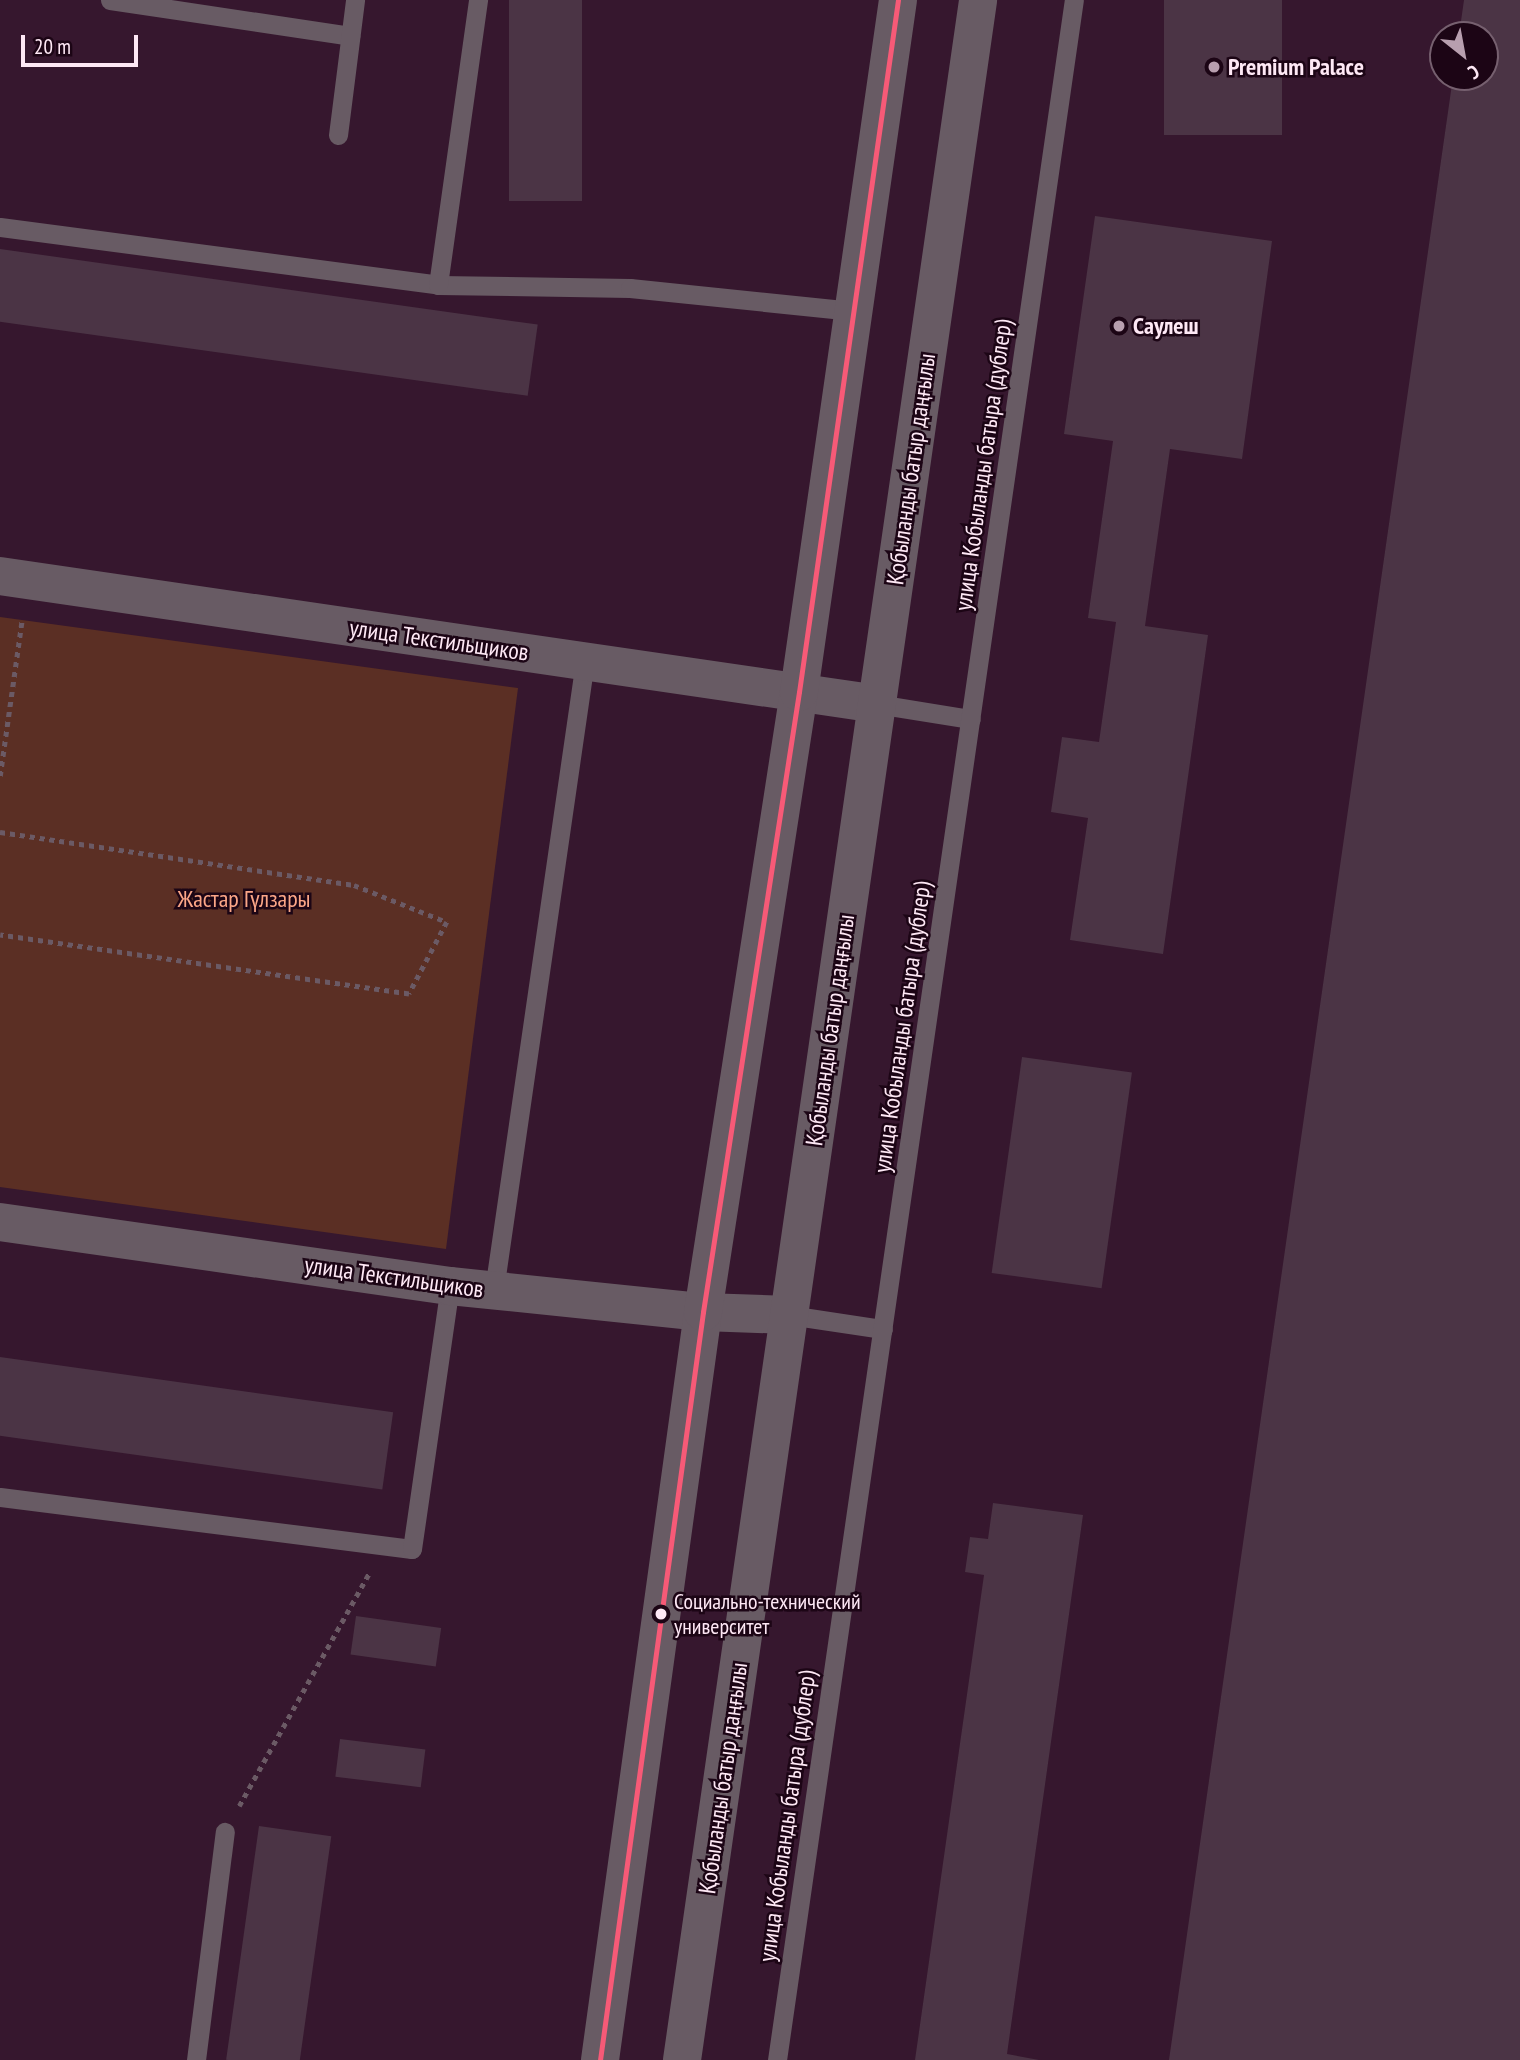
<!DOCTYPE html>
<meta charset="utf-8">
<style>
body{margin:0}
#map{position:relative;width:1520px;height:2060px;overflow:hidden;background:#36172e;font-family:"PT Sans Narrow",sans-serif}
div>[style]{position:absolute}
.green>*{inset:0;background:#5b2f24}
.building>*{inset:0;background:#4b3445;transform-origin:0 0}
.path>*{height:4.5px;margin-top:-2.25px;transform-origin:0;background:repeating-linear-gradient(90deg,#6b5a65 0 5px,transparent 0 10px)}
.service>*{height:19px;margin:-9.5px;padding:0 9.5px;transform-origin:9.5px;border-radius:9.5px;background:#685b64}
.tertiary>*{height:38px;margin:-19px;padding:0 19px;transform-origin:19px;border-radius:19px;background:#685b64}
.bus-1>*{height:5px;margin:-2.5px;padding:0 2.5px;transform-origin:2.5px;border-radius:2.5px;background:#f75a77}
.dots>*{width:19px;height:19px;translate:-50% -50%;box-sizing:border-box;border:4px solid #1c0515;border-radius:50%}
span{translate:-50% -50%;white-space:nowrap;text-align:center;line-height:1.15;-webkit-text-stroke:5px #1c0515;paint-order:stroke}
.bus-label{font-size:22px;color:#fee8f5}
.left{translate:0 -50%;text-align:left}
.poi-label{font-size:24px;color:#fee8f5;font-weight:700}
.street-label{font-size:24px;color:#fee8f5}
.park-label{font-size:24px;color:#fba687}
.north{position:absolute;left:1429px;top:21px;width:70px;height:70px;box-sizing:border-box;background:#1c0515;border:2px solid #76606f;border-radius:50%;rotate:149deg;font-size:19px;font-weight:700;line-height:28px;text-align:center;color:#fee8f5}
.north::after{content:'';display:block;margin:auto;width:24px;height:32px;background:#b89faf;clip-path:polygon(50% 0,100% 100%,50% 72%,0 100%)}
.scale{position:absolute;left:21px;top:35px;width:117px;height:32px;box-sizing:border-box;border:4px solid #fee8f5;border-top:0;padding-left:9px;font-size:21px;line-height:24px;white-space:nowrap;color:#fee8f5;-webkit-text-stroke:5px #1c0515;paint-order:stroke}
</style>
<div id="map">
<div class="green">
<i style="clip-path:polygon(0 617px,518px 688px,446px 1249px,0 1187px)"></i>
</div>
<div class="building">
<i style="left:509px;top:0;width:73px;height:201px"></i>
<i style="left:1164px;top:0;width:118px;height:135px"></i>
<i style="clip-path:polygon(1464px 0,1520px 0,1520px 2060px,1169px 2060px,1453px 77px,1485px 77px,1485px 35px,1459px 35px)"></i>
<i style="clip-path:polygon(1095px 216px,1272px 241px,1242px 459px,1170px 449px,1145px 626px,1208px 635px,1163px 954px,1070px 940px,1088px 818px,1051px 812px,1062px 737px,1099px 742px,1116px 622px,1088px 618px,1113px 441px,1064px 434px)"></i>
<i style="left:0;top:249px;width:543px;height:72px;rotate:8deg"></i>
<i style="left:1022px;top:1057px;width:111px;height:218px;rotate:8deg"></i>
<i style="left:0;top:1357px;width:397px;height:78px;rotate:8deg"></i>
<i style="clip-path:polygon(993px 1503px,1083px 1515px,1007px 2054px,1039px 2060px,915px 2060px,984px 1575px,965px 1572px,970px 1537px,988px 1539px)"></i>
<i style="left:356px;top:1616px;width:86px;height:39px;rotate:8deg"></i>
<i style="left:340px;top:1739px;width:86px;height:38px;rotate:7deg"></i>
<i style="left:259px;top:1826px;width:73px;height:236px;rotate:8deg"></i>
</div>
<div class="path">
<i style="left:0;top:776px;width:158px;rotate:-82deg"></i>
<i style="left:0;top:832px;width:358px;rotate:8.5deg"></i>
<i style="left:354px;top:885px;width:100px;rotate:21.7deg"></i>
<i style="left:447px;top:922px;width:81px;rotate:117.8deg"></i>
<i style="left:409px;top:994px;width:413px;rotate:-171.8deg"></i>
<i style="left:239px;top:1806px;width:267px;rotate:-60.8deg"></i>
</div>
<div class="service">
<i style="left:110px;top:0;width:243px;rotate:8.5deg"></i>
<i style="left:338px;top:135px;width:136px;rotate:-82.8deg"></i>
<i style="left:0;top:227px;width:442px;rotate:7.5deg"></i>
<i style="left:438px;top:285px;width:192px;rotate:0.9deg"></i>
<i style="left:630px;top:288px;width:224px;rotate:5.9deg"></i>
<i style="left:438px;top:285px;width:288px;rotate:-82deg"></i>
<i style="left:877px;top:704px;width:95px;rotate:9.1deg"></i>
<i style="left:494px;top:1290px;width:636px;rotate:-81.77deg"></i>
<i style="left:789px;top:1315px;width:95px;rotate:8.5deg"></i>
<i style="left:0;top:1497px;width:415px;rotate:7.2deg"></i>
<i style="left:412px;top:1549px;width:266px;rotate:-81.8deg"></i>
<i style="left:196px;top:2060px;width:230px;rotate:-82.8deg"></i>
<i style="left:777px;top:2060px;width:2081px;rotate:-81.8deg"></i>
</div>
<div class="tertiary">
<i style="left:0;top:576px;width:886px;rotate:8.3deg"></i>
<i style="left:0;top:1222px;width:455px;rotate:8.1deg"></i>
<i style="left:450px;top:1286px;width:254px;rotate:5.9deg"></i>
<i style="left:703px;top:1312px;width:86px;rotate:2deg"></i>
<i style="left:600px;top:2060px;width:755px;rotate:-82.16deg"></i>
<i style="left:703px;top:1312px;width:627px;rotate:-81.2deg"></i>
<i style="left:799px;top:692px;width:699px;rotate:-81.86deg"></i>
<i style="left:682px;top:2060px;width:2081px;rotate:-81.82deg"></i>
</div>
<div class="bus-1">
<i style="left:600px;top:2060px;width:755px;rotate:-82.16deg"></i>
<i style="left:703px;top:1312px;width:627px;rotate:-81.2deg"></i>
<i style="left:799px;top:692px;width:699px;rotate:-81.86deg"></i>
</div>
<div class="dots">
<i style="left:1214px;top:67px;background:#b89faf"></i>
<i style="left:1119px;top:326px;background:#b89faf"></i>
<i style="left:661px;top:1614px;background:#fee8f5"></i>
</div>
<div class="bus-label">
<span class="left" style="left:674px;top:1614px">Социально-технический<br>университет</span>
</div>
<div class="poi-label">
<span class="left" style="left:1228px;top:67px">Premium Palace</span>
<span class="left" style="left:1133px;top:326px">Саулеш</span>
</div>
<div class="street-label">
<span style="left:983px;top:465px;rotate:-82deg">улица Кобыланды батыра (дублер)</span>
<span style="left:911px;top:469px;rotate:-82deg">Қобыланды батыр даңғылы</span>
<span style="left:439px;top:640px;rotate:8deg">улица Текстильщиков</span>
<span style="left:902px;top:1027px;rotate:-82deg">улица Кобыланды батыра (дублер)</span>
<span style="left:830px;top:1030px;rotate:-82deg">Қобыланды батыр даңғылы</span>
<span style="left:394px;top:1277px;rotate:8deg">улица Текстильщиков</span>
<span style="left:723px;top:1778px;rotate:-82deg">Қобыланды батыр даңғылы</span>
<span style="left:787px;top:1816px;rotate:-82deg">улица Кобыланды батыра (дублер)</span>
</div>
<div class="park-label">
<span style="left:244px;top:899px">Жастар Гүлзары</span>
</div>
<div class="north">С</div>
<div class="scale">20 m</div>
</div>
